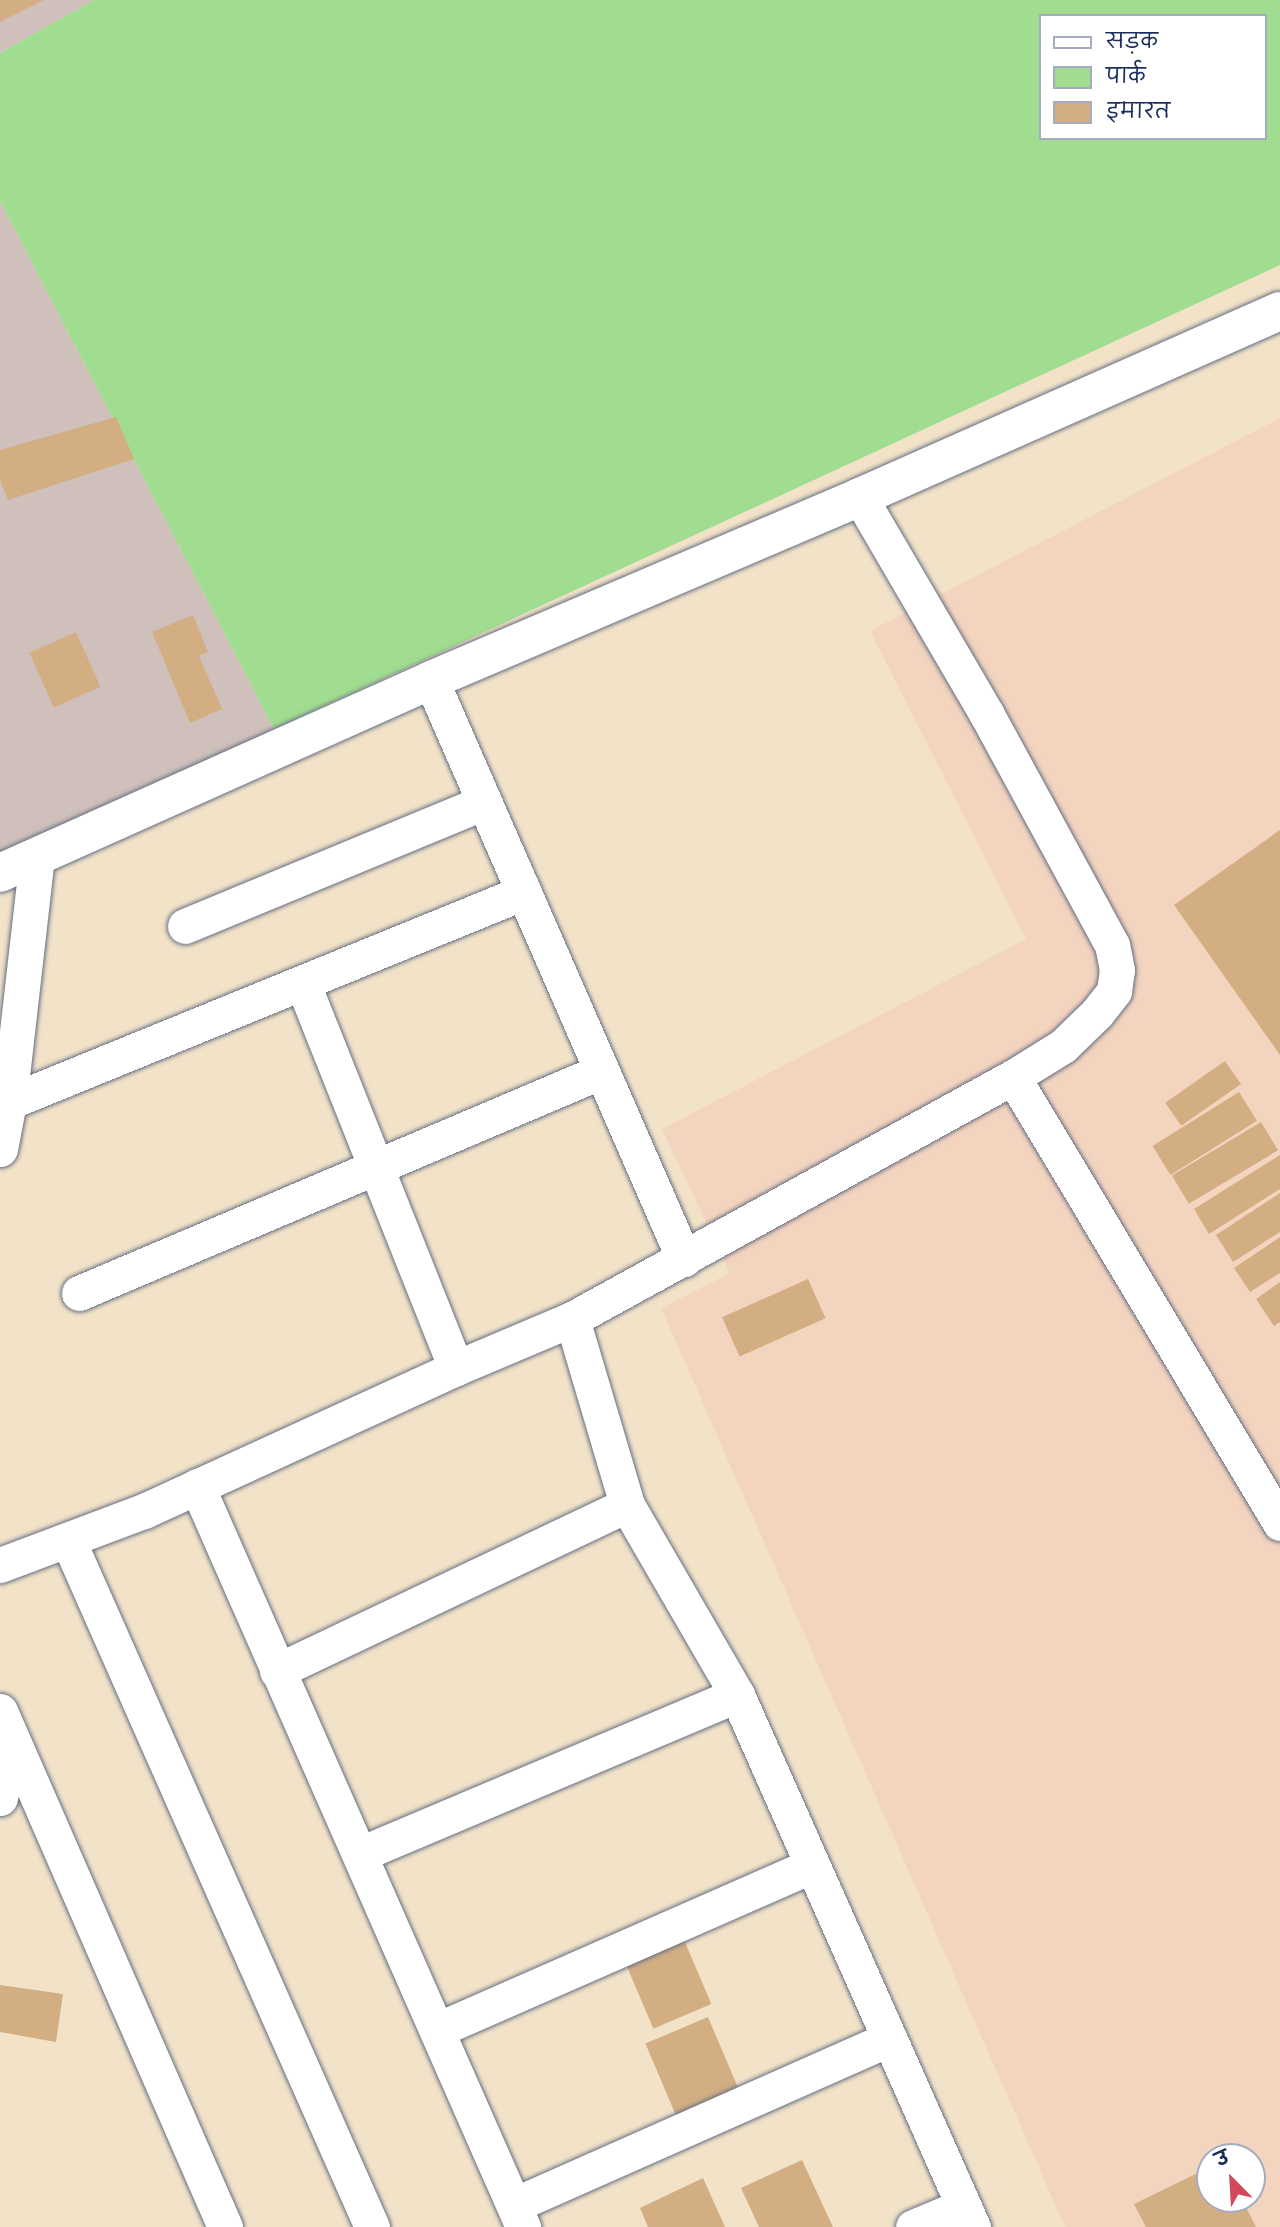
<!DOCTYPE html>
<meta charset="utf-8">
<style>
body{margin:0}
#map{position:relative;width:1280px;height:2227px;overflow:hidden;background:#f2e3c8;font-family:"Indie Flower","Playpen Sans Deva",sans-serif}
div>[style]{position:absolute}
.built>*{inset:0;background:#f3d4bf}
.industrial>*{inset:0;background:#cfc0bb}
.green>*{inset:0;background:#a1dd90}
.building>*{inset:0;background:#d3ae83;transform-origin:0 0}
.roads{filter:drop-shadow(0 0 2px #666e83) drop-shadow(0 0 2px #666e83)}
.minor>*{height:35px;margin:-17.5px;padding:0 17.5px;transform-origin:17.5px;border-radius:17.5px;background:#fff}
.tertiary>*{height:38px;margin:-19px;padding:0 19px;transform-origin:19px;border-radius:19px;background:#fff}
span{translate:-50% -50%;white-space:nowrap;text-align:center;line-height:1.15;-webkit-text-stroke:5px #fff;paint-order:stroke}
.legend{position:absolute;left:1039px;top:14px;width:228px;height:126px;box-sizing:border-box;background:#fff;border:2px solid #a4acbf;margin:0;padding:9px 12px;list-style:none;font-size:21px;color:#1b2f5e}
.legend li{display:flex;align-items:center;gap:14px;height:35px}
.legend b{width:35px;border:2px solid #a4acbf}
.north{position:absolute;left:1196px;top:2143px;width:70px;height:70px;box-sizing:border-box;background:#fff;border:2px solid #a4acbf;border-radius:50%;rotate:336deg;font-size:19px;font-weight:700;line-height:28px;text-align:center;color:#1b2f5e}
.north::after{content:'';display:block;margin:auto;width:24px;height:32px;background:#d1495b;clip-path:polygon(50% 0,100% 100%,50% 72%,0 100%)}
</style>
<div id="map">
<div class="built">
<i style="clip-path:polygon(evenodd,1280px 418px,1280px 2227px,1065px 2227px,661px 1308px,730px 1273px,662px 1129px,1026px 939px,870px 631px,1280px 418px,1210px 2157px,1252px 2157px,1252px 2199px,1210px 2199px,1210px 2157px)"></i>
</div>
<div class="industrial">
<i style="clip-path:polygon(0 0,94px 0,0 53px)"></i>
<i style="clip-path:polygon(0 201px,274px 729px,0 855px)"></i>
</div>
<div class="green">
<i style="clip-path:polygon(evenodd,94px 0,1280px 0,1280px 265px,274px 729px,0 201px,0 53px,94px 0,1040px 16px,1264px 16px,1264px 138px,1040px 138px,1040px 16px)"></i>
</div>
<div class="building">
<i style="clip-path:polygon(0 0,44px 0,0 22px)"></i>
<i style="clip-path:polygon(116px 417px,134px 459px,8px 500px,0 480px,0 450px)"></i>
<i style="clip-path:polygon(193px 615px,208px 652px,199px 656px,222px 709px,190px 723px,152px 632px)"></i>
<i style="left:76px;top:632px;width:60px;height:51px;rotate:66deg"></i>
<i style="clip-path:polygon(1280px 830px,1280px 1055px,1174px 905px)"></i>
<i style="left:1225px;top:1061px;width:28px;height:73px;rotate:55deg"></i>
<i style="left:1239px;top:1092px;width:34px;height:102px;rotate:58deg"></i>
<i style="left:1261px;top:1122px;width:33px;height:104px;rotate:59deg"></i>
<i style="clip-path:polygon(1280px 1155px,1280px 1189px,1209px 1234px,1194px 1209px)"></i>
<i style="clip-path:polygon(1280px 1193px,1280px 1232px,1233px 1262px,1216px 1235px)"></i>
<i style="clip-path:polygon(1280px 1237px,1280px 1273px,1250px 1292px,1234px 1268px)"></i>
<i style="left:808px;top:1279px;width:43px;height:94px;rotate:66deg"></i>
<i style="clip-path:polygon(1280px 1282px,1280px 1322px,1274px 1326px,1256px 1299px)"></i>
<i style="left:682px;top:1935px;width:75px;height:63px;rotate:67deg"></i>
<i style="clip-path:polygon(0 1985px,63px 1994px,56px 2042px,0 2032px)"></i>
<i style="left:708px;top:2017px;width:88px;height:68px;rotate:67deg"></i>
<i style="clip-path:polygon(802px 2160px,833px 2227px,759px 2227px,741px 2188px)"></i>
<i style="clip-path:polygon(1210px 2167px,1210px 2199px,1242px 2199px,1256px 2227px,1146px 2227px,1134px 2204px)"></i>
<i style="clip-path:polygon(703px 2178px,725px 2227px,648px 2227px,640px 2208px)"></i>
</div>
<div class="roads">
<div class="minor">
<i style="left:431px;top:680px;width:632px;rotate:66.4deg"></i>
<i style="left:185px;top:926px;width:324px;rotate:-22.5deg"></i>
<i style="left:303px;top:984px;width:413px;rotate:68.3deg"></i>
<i style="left:1013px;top:1077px;width:520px;rotate:59.09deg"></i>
<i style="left:9px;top:1102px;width:556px;rotate:-22.18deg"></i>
<i style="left:0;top:1149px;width:48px;rotate:-79.2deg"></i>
<i style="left:9px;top:1102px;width:247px;rotate:-83.5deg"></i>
<i style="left:79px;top:1293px;width:568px;rotate:-23deg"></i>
<i style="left:572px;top:1319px;width:194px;rotate:73.5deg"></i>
<i style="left:627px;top:1505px;width:220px;rotate:59.9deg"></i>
<i style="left:737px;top:1695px;width:582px;rotate:66.08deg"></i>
<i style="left:197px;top:1486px;width:810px;rotate:66.25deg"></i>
<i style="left:68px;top:1540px;width:751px;rotate:66.13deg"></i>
<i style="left:0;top:1565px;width:154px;rotate:-20.6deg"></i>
<i style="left:144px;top:1511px;width:343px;rotate:-24.6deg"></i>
<i style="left:456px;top:1368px;width:126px;rotate:-22.9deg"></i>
<i style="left:572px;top:1319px;width:503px;rotate:-28.76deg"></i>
<i style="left:1013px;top:1077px;width:59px;rotate:-31.8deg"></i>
<i style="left:1063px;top:1046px;width:47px;rotate:-44.1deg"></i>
<i style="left:1097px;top:1013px;width:28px;rotate:-52deg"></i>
<i style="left:1114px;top:991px;width:21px;rotate:-82deg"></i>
<i style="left:1117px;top:970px;width:25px;rotate:-101deg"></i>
<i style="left:1112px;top:945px;width:264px;rotate:-118.5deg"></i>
<i style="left:986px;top:713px;width:250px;rotate:-120.3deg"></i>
<i style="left:277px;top:1671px;width:387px;rotate:-25.4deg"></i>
<i style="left:0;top:1711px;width:563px;rotate:66.44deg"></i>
<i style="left:0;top:1798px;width:59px;rotate:-78.3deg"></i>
<i style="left:360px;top:1854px;width:409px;rotate:-22.9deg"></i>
<i style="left:437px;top:2030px;width:407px;rotate:-23.7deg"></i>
<i style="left:514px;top:2205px;width:409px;rotate:-23.9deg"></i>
<i style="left:913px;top:2227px;width:54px;rotate:-22.8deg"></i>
</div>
<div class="tertiary">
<i style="left:0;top:873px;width:472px;rotate:-24.1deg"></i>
<i style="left:431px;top:680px;width:466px;rotate:-23.1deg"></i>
<i style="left:860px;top:497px;width:459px;rotate:-23.9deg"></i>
</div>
</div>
<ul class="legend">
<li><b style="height:9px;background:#fff"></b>सड़क</li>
<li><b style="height:19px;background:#a1dd90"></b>पार्क</li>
<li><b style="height:19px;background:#d3ae83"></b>इमारत</li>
</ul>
<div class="north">उ</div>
</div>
